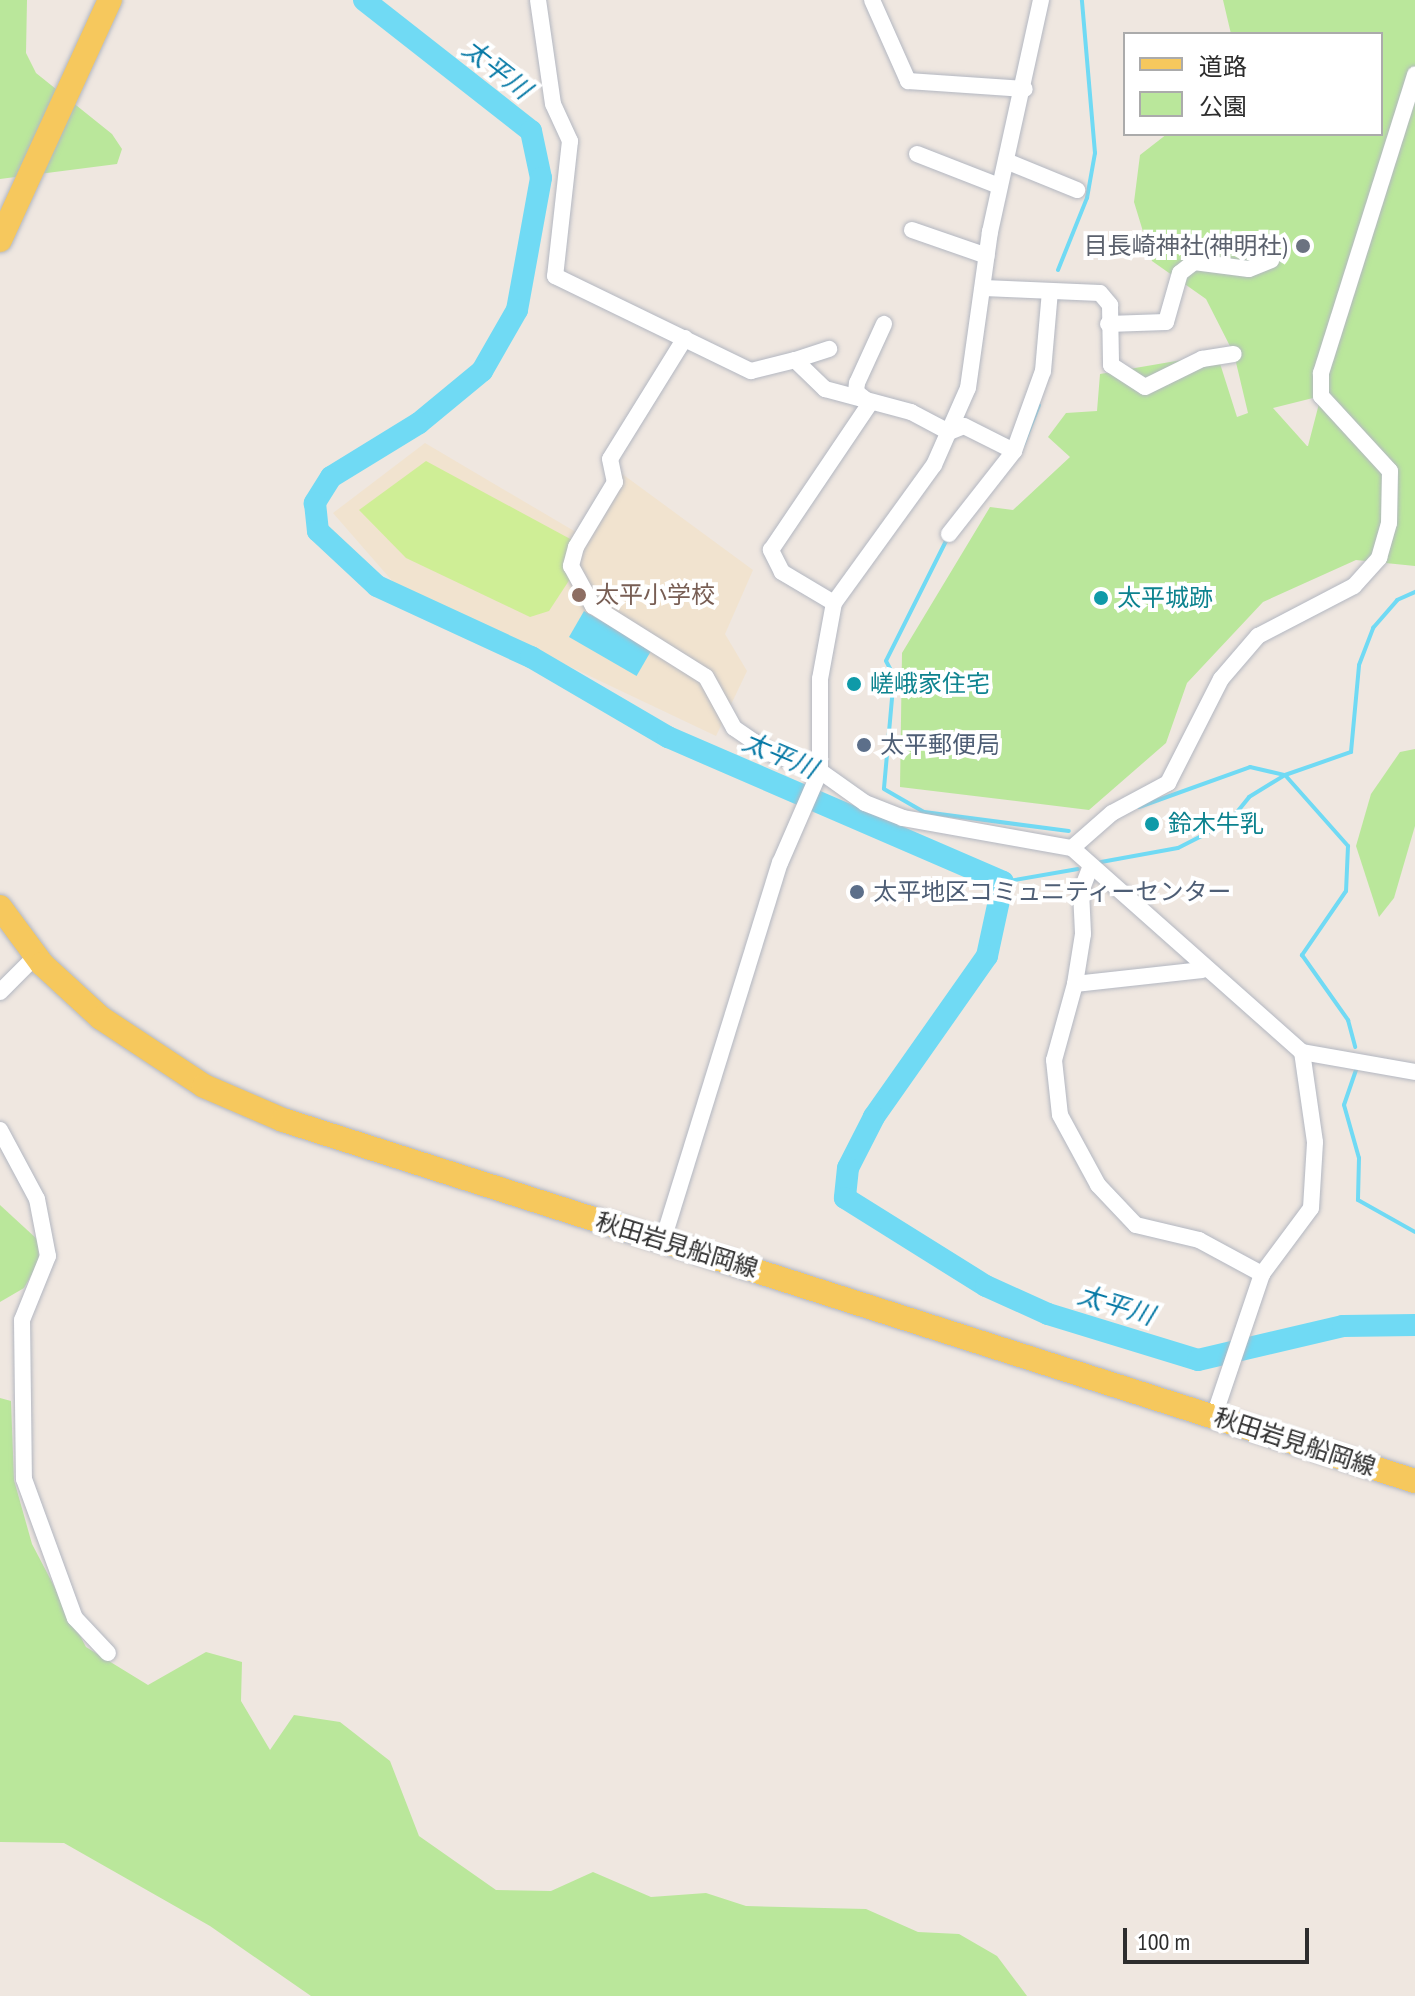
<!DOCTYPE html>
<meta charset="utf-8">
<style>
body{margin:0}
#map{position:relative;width:1415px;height:1996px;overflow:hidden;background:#efe7e0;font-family:"PT Sans Narrow","Noto Sans JP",sans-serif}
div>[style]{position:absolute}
.education>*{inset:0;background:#f1e3cf}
.green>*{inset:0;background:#bae79b}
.pitch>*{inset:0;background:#cfee96}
.water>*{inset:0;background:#70daf4;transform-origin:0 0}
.stream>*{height:4px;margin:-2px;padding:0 2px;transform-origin:2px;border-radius:2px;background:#70daf4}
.river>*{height:22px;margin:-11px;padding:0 11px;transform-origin:11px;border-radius:11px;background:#70daf4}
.roads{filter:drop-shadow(0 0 2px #b3b7c1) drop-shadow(0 0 2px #b3b7c1)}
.street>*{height:16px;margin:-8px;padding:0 8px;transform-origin:8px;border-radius:8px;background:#fff}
.primary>*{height:24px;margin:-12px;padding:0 12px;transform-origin:12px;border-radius:12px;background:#f6c85d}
.dots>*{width:22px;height:22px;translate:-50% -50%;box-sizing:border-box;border:4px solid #fff;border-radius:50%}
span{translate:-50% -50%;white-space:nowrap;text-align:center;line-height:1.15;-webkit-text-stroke:8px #fff;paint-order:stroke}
.worship-label{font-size:24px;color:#5b616d}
.right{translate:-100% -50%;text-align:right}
.education-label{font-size:24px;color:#785e54}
.left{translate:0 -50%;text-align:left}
.culture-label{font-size:24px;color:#0d838f}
.service-label{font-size:24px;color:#4e5e75}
.street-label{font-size:24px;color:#2d2d2d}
.water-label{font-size:26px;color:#087aa6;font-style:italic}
.legend{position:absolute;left:1123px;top:32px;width:260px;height:104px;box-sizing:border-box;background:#fff;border:2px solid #ababab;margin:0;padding:10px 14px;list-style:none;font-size:24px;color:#2d2d2d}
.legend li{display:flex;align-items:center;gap:16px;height:40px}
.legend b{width:40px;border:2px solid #ababab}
.scale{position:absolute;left:1123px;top:1928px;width:186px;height:36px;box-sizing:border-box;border:4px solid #2d2d2d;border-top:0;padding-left:10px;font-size:24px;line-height:28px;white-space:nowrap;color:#2d2d2d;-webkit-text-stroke:6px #fff;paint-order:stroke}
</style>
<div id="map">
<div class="education">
<i style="clip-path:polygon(425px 443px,586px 538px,621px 473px,753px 570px,725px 634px,747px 671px,716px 736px,394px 583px,333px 513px)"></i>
</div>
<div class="green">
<i style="clip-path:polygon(0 0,27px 0,26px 53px,36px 73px,112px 134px,122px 149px,117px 164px,0 179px)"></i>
<i style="clip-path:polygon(evenodd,1223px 0,1415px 0,1415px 566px,1356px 560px,1263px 602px,1187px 683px,1166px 743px,1089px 810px,900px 787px,902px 653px,990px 507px,1013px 510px,1070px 457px,1048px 437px,1066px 413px,1097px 411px,1100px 374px,1217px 354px,1237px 417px,1248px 413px,1234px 354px,1206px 299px,1152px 261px,1134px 202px,1140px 155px,1167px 134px,1381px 134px,1381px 34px,1231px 34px,1223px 0,1321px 396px,1308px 446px,1307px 446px,1273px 408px,1321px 396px)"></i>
<i style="clip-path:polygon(1415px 749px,1415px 826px,1394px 898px,1379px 917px,1356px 846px,1371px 794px,1400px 752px)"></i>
<i style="clip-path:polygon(0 1205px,38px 1240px,39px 1262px,24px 1288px,0 1302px)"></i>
<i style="clip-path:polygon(0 1398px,11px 1401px,14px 1480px,32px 1544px,86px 1647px,148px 1685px,206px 1652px,242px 1662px,241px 1701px,270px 1750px,294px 1715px,340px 1722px,390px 1761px,419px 1836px,496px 1890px,551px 1891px,593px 1872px,651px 1897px,706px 1893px,746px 1906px,866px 1909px,918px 1932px,959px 1934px,997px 1956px,1027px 1996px,311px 1996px,210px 1926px,64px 1843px,0 1842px)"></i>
</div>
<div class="pitch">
<i style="clip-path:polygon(426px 461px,574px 541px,570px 579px,549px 611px,530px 617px,406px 558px,359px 510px)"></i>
</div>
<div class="water">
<i style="left:584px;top:611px;width:78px;height:30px;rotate:30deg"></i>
</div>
<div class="stream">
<i style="left:1058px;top:270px;width:78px;rotate:-68.1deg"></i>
<i style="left:1087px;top:198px;width:46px;rotate:-79.9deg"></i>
<i style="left:1095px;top:153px;width:154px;rotate:-94.9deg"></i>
<i style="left:1023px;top:445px;width:43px;rotate:-68.2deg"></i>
<i style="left:947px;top:539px;width:136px;rotate:116.6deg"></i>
<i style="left:886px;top:661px;width:17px;rotate:62deg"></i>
<i style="left:894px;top:676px;width:113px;rotate:95.1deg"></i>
<i style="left:884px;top:789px;width:46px;rotate:29.9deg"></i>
<i style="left:924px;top:812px;width:146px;rotate:7.5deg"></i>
<i style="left:1139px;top:807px;width:118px;rotate:-19.8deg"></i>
<i style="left:1250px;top:767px;width:36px;rotate:13deg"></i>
<i style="left:1285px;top:775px;width:95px;rotate:48.4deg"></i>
<i style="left:1348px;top:846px;width:45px;rotate:92.5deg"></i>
<i style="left:1346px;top:891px;width:78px;rotate:124.5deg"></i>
<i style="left:1302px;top:955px;width:80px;rotate:54.7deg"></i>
<i style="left:1348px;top:1020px;width:28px;rotate:75deg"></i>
<i style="left:1101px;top:862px;width:78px;rotate:-10.3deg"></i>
<i style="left:1178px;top:848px;width:57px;rotate:-27deg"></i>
<i style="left:1229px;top:822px;width:32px;rotate:-51deg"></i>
<i style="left:1249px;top:797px;width:42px;rotate:-31.4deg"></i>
<i style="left:1285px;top:775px;width:70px;rotate:-19.2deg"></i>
<i style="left:1351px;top:752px;width:87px;rotate:-84.7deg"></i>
<i style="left:1359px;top:665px;width:40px;rotate:-69deg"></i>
<i style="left:1373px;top:628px;width:37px;rotate:-49deg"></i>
<i style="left:1397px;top:600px;width:20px;rotate:-24deg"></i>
<i style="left:1003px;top:882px;width:76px;rotate:-9.8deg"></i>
<i style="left:1356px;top:1070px;width:37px;rotate:109deg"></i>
<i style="left:1344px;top:1105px;width:55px;rotate:74.2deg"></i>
<i style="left:1359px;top:1158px;width:42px;rotate:91.4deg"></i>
<i style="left:1358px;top:1200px;width:65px;rotate:29.3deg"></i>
</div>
<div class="river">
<i style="left:364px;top:0;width:212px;rotate:38.1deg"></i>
<i style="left:531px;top:131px;width:48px;rotate:78deg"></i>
<i style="left:541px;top:178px;width:134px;rotate:100.3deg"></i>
<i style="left:517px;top:310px;width:70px;rotate:119.8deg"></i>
<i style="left:482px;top:371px;width:82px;rotate:140.5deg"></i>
<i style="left:419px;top:423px;width:103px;rotate:148.5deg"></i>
<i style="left:331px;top:477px;width:31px;rotate:122deg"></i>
<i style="left:315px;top:503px;width:28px;rotate:84deg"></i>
<i style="left:318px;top:531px;width:81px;rotate:43deg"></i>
<i style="left:377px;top:586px;width:170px;rotate:24.8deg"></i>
<i style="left:531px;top:657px;width:159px;rotate:30.3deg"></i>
<i style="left:668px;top:737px;width:365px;rotate:23.4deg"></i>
<i style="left:1003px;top:882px;width:76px;rotate:102.2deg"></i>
<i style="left:987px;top:956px;width:197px;rotate:125.1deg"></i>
<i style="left:874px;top:1117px;width:57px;rotate:117deg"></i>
<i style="left:848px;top:1168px;width:30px;rotate:96deg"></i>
<i style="left:845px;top:1198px;width:166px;rotate:32deg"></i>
<i style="left:986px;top:1286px;width:68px;rotate:24.3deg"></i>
<i style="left:1048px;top:1314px;width:157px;rotate:17deg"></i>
<i style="left:1198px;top:1360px;width:149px;rotate:-13.2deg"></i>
<i style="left:1343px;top:1326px;width:72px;rotate:-0.8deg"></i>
</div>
<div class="roads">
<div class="street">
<i style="left:538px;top:0;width:105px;rotate:81.8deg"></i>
<i style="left:553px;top:104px;width:41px;rotate:65.3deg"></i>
<i style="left:570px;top:141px;width:136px;rotate:96.3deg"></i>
<i style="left:555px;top:276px;width:218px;rotate:25.9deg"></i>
<i style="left:751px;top:371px;width:45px;rotate:-14deg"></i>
<i style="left:795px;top:360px;width:42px;rotate:44deg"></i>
<i style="left:825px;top:389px;width:89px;rotate:15deg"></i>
<i style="left:911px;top:412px;width:43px;rotate:27.8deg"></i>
<i style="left:949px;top:432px;width:16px;rotate:-22deg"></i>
<i style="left:964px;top:426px;width:56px;rotate:26.6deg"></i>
<i style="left:1014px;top:451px;width:85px;rotate:-70.1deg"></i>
<i style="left:1043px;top:371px;width:80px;rotate:-85deg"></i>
<i style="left:872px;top:0;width:89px;rotate:66deg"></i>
<i style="left:908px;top:81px;width:117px;rotate:3.9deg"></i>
<i style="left:917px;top:154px;width:88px;rotate:21.3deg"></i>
<i style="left:1006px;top:161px;width:77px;rotate:22.2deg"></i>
<i style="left:912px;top:230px;width:79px;rotate:19.1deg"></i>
<i style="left:984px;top:288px;width:116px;rotate:2.5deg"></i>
<i style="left:1100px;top:293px;width:16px;rotate:50deg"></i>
<i style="left:1110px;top:305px;width:60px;rotate:89deg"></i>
<i style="left:1111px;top:365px;width:40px;rotate:32.9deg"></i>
<i style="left:1145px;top:387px;width:64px;rotate:-26.2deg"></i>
<i style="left:1202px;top:359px;width:32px;rotate:-9deg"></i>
<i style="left:1108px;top:324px;width:58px;rotate:-2deg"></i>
<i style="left:1166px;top:322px;width:51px;rotate:-74.1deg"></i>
<i style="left:1180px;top:273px;width:18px;rotate:-38deg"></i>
<i style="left:1194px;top:262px;width:55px;rotate:7.3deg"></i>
<i style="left:1249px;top:269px;width:24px;rotate:-22deg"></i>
<i style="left:685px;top:338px;width:142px;rotate:121.8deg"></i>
<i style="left:610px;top:459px;width:24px;rotate:78deg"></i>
<i style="left:615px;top:482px;width:76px;rotate:121deg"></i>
<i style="left:576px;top:547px;width:20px;rotate:105deg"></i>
<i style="left:571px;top:566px;width:46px;rotate:61.2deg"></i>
<i style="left:593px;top:606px;width:133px;rotate:32.1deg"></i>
<i style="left:706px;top:677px;width:58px;rotate:61.2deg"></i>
<i style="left:734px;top:728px;width:46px;rotate:34.4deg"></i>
<i style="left:772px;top:754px;width:51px;rotate:19.5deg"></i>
<i style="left:820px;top:771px;width:55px;rotate:35.4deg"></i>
<i style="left:865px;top:803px;width:41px;rotate:21.5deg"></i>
<i style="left:903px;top:818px;width:172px;rotate:10.1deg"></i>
<i style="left:1072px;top:848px;width:307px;rotate:41.6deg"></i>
<i style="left:1302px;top:1052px;width:115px;rotate:10deg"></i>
<i style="left:795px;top:360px;width:36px;rotate:-18deg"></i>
<i style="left:949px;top:534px;width:105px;rotate:-51.9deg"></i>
<i style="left:834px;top:603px;width:61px;rotate:-149.2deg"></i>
<i style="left:782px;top:572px;width:25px;rotate:-117deg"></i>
<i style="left:771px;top:550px;width:177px;rotate:-56deg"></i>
<i style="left:870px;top:403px;width:18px;rotate:-142deg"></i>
<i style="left:856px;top:392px;width:9px;rotate:-84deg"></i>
<i style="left:857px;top:383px;width:65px;rotate:-65.4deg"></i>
<i style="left:1072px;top:848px;width:53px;rotate:-41.2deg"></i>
<i style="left:1112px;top:813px;width:64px;rotate:-28.2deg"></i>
<i style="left:1168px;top:783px;width:117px;rotate:-63deg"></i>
<i style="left:1221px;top:679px;width:57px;rotate:-49.3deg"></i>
<i style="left:1258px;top:636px;width:108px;rotate:-27.5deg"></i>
<i style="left:1354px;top:586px;width:38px;rotate:-48deg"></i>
<i style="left:1379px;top:558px;width:36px;rotate:-74deg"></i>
<i style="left:1389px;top:523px;width:52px;rotate:-88.9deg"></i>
<i style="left:1390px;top:471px;width:102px;rotate:-132.6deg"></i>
<i style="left:1321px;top:396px;width:23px;rotate:-90deg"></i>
<i style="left:1321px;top:373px;width:313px;rotate:-72.5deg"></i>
<i style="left:1090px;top:868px;width:25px;rotate:111deg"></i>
<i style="left:1081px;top:891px;width:43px;rotate:87.3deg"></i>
<i style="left:1083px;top:934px;width:51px;rotate:99.1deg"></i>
<i style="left:1075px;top:984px;width:79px;rotate:105.4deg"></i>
<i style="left:1054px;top:1060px;width:55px;rotate:83.8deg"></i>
<i style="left:1060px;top:1115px;width:80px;rotate:61.5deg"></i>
<i style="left:1098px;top:1185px;width:55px;rotate:46.5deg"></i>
<i style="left:1136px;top:1225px;width:65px;rotate:13.4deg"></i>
<i style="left:1199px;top:1240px;width:72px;rotate:28.4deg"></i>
<i style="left:1075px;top:984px;width:128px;rotate:-6.3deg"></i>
<i style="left:0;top:992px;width:51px;rotate:-45deg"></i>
<i style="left:0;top:1130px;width:78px;rotate:61.8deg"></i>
<i style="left:37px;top:1199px;width:58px;rotate:79.1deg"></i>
<i style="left:48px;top:1256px;width:69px;rotate:112.1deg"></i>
<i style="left:22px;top:1320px;width:159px;rotate:89.3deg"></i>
<i style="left:24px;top:1479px;width:148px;rotate:69.9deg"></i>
<i style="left:75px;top:1618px;width:48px;rotate:46.7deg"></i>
<i style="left:663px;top:1240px;width:395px;rotate:-72.8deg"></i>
<i style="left:780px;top:863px;width:100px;rotate:-66.5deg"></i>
<i style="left:820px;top:771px;width:92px;rotate:-90deg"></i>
<i style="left:820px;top:679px;width:77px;rotate:-79.6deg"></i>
<i style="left:834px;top:603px;width:170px;rotate:-54.1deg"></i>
<i style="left:934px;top:465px;width:84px;rotate:-66.2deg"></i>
<i style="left:968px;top:388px;width:158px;rotate:-82deg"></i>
<i style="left:990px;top:232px;width:238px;rotate:-77.6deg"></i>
<i style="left:1214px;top:1416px;width:150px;rotate:-71.3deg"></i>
<i style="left:1262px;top:1274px;width:82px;rotate:-53.4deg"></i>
<i style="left:1311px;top:1208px;width:66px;rotate:-86.5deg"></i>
<i style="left:1315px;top:1142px;width:91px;rotate:-98.2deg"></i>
</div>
<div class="primary">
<i style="left:0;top:240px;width:264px;rotate:-65.4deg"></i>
<i style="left:0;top:907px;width:71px;rotate:53.6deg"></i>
<i style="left:42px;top:964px;width:80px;rotate:42.5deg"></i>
<i style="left:101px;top:1018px;width:123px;rotate:33.4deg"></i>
<i style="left:204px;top:1086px;width:86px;rotate:23.3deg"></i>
<i style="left:283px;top:1120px;width:1188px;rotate:17.69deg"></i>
</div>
</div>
<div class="dots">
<i style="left:1303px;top:246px;background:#6b7280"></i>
<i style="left:579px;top:595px;background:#8d6e63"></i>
<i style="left:1101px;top:598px;background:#0f9aa8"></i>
<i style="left:854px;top:684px;background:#0f9aa8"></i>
<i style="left:864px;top:745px;background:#5c6f8a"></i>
<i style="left:1152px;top:824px;background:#0f9aa8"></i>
<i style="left:857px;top:892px;background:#5c6f8a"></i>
</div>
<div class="worship-label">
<span class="right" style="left:1287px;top:246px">目長崎神社(神明社)</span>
</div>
<div class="education-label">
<span class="left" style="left:595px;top:595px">太平小学校</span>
</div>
<div class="culture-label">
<span class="left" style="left:1117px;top:598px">太平城跡</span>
<span class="left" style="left:870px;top:684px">嵯峨家住宅</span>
<span class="left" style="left:1168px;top:824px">鈴木牛乳</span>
</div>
<div class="service-label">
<span class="left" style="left:880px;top:745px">太平郵便局</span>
<span class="left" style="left:873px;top:892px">太平地区コミュニティーセンター</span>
</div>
<div class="street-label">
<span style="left:677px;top:1245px;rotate:17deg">秋田岩見船岡線</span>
<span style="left:1295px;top:1442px;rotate:18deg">秋田岩見船岡線</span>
</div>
<div class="water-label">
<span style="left:497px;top:69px;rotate:38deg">太平川</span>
<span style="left:780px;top:755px;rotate:23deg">太平川</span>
<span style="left:1116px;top:1305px;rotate:17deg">太平川</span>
</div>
<ul class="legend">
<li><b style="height:10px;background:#f6c85d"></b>道路</li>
<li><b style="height:22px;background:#bae79b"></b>公園</li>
</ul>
<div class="scale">100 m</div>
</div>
